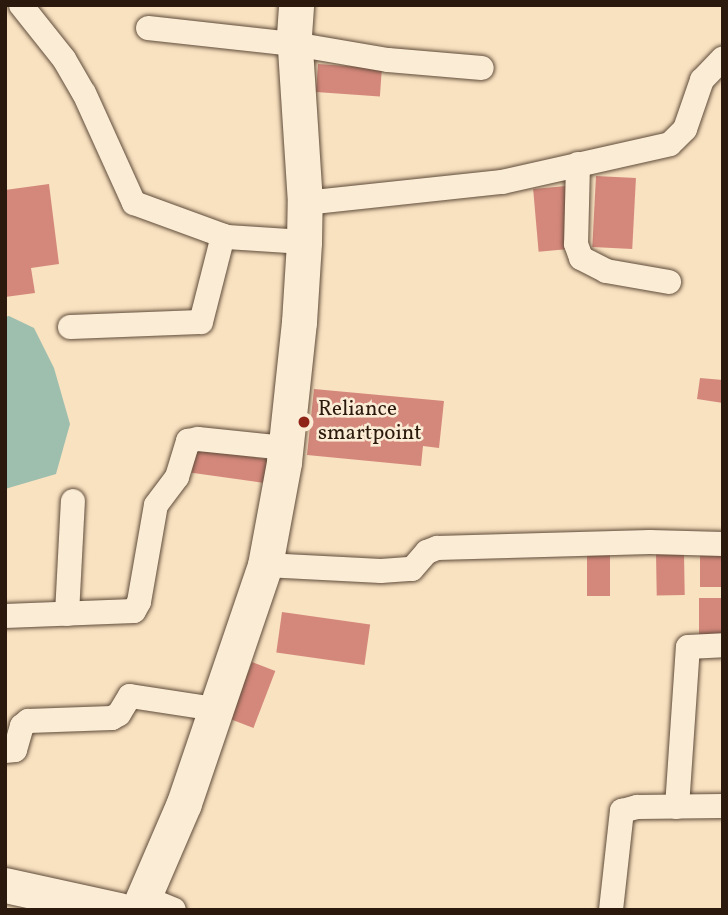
<!DOCTYPE html>
<style>
body{margin:0}
#map{position:relative;width:728px;height:915px;overflow:hidden;background:#f9e2c0;font-family:Vollkorn,serif}
div>[style]{position:absolute}
.water>*{inset:0;background:#9ebeae}
.building>*{inset:0;background:#d4887b;transform-origin:0 0}
.roads{filter:drop-shadow(0 0 2px #5f4b3a) drop-shadow(0 0 2px #5f4b3a)}
.street>*{height:24px;margin:-12px;padding:0 12px;transform-origin:12px;border-radius:12px;background:#fbecd6}
.secondary>*{height:35px;margin:-17.5px;padding:0 17.5px;transform-origin:17.5px;border-radius:17.5px;background:#fbecd6}
.dots>*{width:19px;height:19px;translate:-50% -50%;box-sizing:border-box;border:4px solid #fbecd6;border-radius:50%}
span{translate:-50% -50%;white-space:nowrap;text-align:center;line-height:1.15;-webkit-text-stroke:5px #fbecd6;paint-order:stroke}
.poi-label{font-size:21px;color:#2c190d}
.left{translate:0 -50%;text-align:left}
.frame{position:absolute;inset:0;border:7px solid #2c190d;pointer-events:none}
</style>
<div id="map">
<div class="water">
<i style="clip-path:polygon(9px 316px,34px 328px,54px 368px,70px 424px,56px 474px,5px 489px,5px 317px)"></i>
</div>
<div class="building">
<i style="left:318px;top:64px;width:64px;height:28px;rotate:4deg"></i>
<i style="left:596px;top:176px;width:40px;height:71px;rotate:3deg"></i>
<i style="clip-path:polygon(49px 184px,59px 264px,31px 268px,35px 293px,5px 297px,5px 190px)"></i>
<i style="left:566px;top:186px;width:63px;height:33px;rotate:85deg"></i>
<i style="clip-path:polygon(700px 378px,723px 380px,723px 403px,697px 399px)"></i>
<i style="clip-path:polygon(314px 389px,444px 401px,439px 448px,423px 446px,421px 466px,307px 455px)"></i>
<i style="left:195px;top:449px;width:73px;height:24px;rotate:8deg"></i>
<i style="left:587px;top:552px;width:23px;height:44px"></i>
<i style="left:684px;top:553px;width:42px;height:28px;rotate:89deg"></i>
<i style="left:700px;top:553px;width:23px;height:34px"></i>
<i style="left:699px;top:598px;width:24px;height:36px"></i>
<i style="left:282px;top:612px;width:89px;height:41px;rotate:8deg"></i>
<i style="left:252px;top:662px;width:25px;height:61px;rotate:21deg"></i>
</div>
<div class="roads">
<div class="street">
<i style="left:21px;top:5px;width:69px;rotate:51.5deg"></i>
<i style="left:64px;top:59px;width:39px;rotate:60deg"></i>
<i style="left:84px;top:93px;width:121px;rotate:65.6deg"></i>
<i style="left:134px;top:203px;width:99px;rotate:20.1deg"></i>
<i style="left:227px;top:237px;width:77px;rotate:3.7deg"></i>
<i style="left:148px;top:28px;width:147px;rotate:6.3deg"></i>
<i style="left:294px;top:44px;width:95px;rotate:9.7deg"></i>
<i style="left:388px;top:60px;width:94px;rotate:4.9deg"></i>
<i style="left:578px;top:164px;width:80px;rotate:91.4deg"></i>
<i style="left:576px;top:244px;width:15px;rotate:70deg"></i>
<i style="left:581px;top:258px;width:28px;rotate:27deg"></i>
<i style="left:606px;top:271px;width:64px;rotate:9.9deg"></i>
<i style="left:305px;top:203px;width:198px;rotate:-6.1deg"></i>
<i style="left:502px;top:182px;width:172px;rotate:-12.7deg"></i>
<i style="left:670px;top:144px;width:21px;rotate:-45deg"></i>
<i style="left:685px;top:129px;width:52px;rotate:-70.9deg"></i>
<i style="left:702px;top:80px;width:30px;rotate:-46deg"></i>
<i style="left:70px;top:327px;width:131px;rotate:-2.2deg"></i>
<i style="left:201px;top:322px;width:89px;rotate:-75.7deg"></i>
<i style="left:265px;top:565px;width:116px;rotate:3deg"></i>
<i style="left:381px;top:571px;width:31px;rotate:-4deg"></i>
<i style="left:412px;top:569px;width:23px;rotate:-49deg"></i>
<i style="left:427px;top:552px;width:11px;rotate:-22deg"></i>
<i style="left:437px;top:548px;width:213px;rotate:-1.6deg"></i>
<i style="left:650px;top:542px;width:73px;rotate:1.6deg"></i>
<i style="left:67px;top:614px;width:113px;rotate:-87deg"></i>
<i style="left:5px;top:616px;width:129px;rotate:-2.2deg"></i>
<i style="left:134px;top:611px;width:10px;rotate:-61deg"></i>
<i style="left:139px;top:602px;width:98px;rotate:-80.1deg"></i>
<i style="left:156px;top:505px;width:35px;rotate:-53deg"></i>
<i style="left:177px;top:477px;width:38px;rotate:-73deg"></i>
<i style="left:188px;top:441px;width:10px;rotate:-11deg"></i>
<i style="left:198px;top:439px;width:87px;rotate:5.9deg"></i>
<i style="left:5px;top:751px;width:10px;rotate:-6deg"></i>
<i style="left:15px;top:750px;width:25px;rotate:-74deg"></i>
<i style="left:22px;top:726px;width:8px;rotate:-40deg"></i>
<i style="left:28px;top:721px;width:84px;rotate:-2deg"></i>
<i style="left:112px;top:718px;width:8px;rotate:-30deg"></i>
<i style="left:119px;top:714px;width:21px;rotate:-59deg"></i>
<i style="left:130px;top:696px;width:86px;rotate:8.7deg"></i>
<i style="left:677px;top:807px;width:160px;rotate:-86.1deg"></i>
<i style="left:688px;top:647px;width:35px;rotate:-3deg"></i>
<i style="left:145px;top:898px;width:31px;rotate:22deg"></i>
<i style="left:611px;top:910px;width:100px;rotate:-83.7deg"></i>
<i style="left:622px;top:811px;width:16px;rotate:-15deg"></i>
<i style="left:637px;top:807px;width:86px;rotate:-0.7deg"></i>
</div>
<div class="secondary">
<i style="left:5px;top:885px;width:117px;rotate:12.4deg"></i>
<i style="left:138px;top:910px;width:116px;rotate:-66.7deg"></i>
<i style="left:184px;top:803px;width:251px;rotate:-71.2deg"></i>
<i style="left:265px;top:565px;width:105px;rotate:-79.5deg"></i>
<i style="left:284px;top:462px;width:141px;rotate:-83.9deg"></i>
<i style="left:299px;top:322px;width:80px;rotate:-86.4deg"></i>
<i style="left:304px;top:242px;width:39px;rotate:-89deg"></i>
<i style="left:305px;top:203px;width:168px;rotate:-93.7deg"></i>
<i style="left:294px;top:35px;width:30px;rotate:-86deg"></i>
</div>
</div>
<div class="dots">
<i style="left:304px;top:422px;background:#8f2418"></i>
</div>
<div class="poi-label">
<span class="left" style="left:318px;top:422px">Reliance<br>smartpoint</span>
</div>
<div class="frame"></div>
</div>
